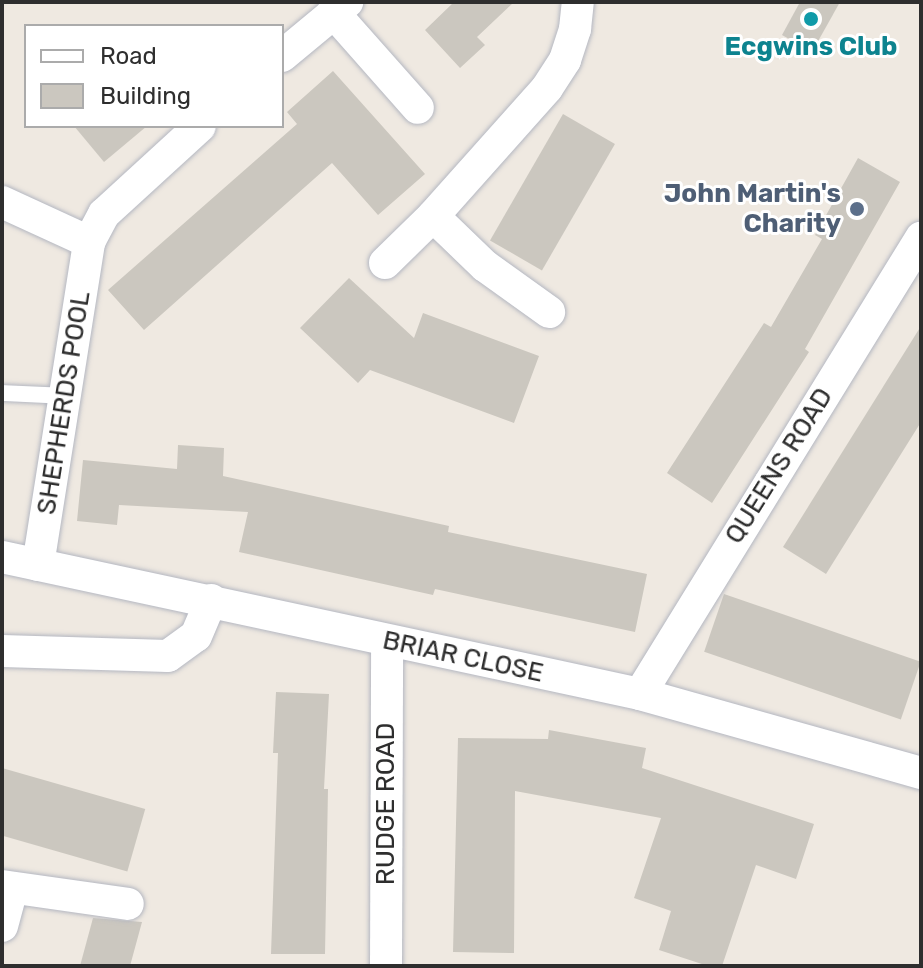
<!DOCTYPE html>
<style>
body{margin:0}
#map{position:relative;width:923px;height:968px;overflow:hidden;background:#efe9e1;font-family:Rubik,sans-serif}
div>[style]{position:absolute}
.building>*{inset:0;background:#cbc7bf;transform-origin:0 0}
.roads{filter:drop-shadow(0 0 2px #b4b7c1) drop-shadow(0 0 2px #b4b7c1)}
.service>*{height:16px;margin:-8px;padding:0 8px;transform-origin:8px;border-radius:8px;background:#fff}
.minor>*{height:32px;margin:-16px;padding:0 16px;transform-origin:16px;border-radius:16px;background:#fff}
.dots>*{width:22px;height:22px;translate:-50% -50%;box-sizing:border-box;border:4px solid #fff;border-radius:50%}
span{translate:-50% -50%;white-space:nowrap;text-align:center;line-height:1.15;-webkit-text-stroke:6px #fff;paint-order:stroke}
.culture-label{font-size:26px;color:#0d838f;font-weight:700}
.service-label{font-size:26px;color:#4e5e75;font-weight:700}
.right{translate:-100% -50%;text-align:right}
.street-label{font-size:26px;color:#2e2e2e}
.frame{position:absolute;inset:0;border:4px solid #2e2e2e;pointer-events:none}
.legend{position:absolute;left:24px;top:24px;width:260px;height:104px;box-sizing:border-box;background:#fff;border:2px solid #ababab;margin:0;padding:10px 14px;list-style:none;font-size:24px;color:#2e2e2e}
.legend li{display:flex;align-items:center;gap:16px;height:40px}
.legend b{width:40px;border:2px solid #ababab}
</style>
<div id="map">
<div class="building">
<i style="clip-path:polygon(454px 2px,514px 2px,477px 37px,485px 45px,460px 68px,425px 30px)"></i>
<i style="clip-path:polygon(800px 2px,840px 2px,812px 52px,782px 35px)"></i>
<i style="clip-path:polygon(333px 71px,425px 174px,378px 215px,332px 163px,144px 330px,108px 290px,297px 124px,287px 112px)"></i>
<i style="left:563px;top:114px;width:60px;height:146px;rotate:30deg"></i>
<i style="clip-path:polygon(74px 126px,147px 126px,104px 162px)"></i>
<i style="clip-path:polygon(858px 158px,900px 182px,805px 349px,809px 352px,712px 503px,667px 473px,764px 323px,771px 327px,822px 239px,815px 235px)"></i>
<i style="clip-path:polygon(349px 278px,414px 338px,423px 313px,539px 356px,514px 423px,370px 370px,358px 383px,300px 328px)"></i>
<i style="clip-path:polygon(921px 326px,921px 422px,826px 574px,783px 547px)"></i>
<i style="clip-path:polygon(178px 445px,224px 448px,223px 476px,449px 526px,448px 532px,647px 574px,635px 632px,435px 589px,433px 595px,239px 552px,248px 512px,119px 505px,117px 525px,77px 521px,83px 460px,177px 469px)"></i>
<i style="left:724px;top:594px;width:208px;height:61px;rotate:19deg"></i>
<i style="clip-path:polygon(276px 692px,329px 694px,324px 789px,328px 789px,325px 954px,271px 954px,278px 753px,273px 753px)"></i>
<i style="clip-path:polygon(549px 730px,646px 748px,642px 768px,814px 824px,796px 879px,756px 865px,722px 966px,708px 966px,659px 950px,671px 911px,634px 898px,661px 818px,515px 791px,514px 953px,453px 952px,458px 738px,548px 739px)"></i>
<i style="left:2px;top:768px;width:149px;height:65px;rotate:16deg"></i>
<i style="clip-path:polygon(93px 918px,142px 922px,130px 966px,80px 966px)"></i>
</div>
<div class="roads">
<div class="service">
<i style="left:2px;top:393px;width:63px;rotate:2.7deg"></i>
</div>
<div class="minor">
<i style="left:333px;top:12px;width:128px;rotate:48.5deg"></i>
<i style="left:282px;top:56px;width:85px;rotate:-39.7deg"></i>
<i style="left:2px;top:202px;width:96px;rotate:24.7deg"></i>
<i style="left:433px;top:216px;width:72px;rotate:43.9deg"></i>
<i style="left:485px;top:266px;width:79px;rotate:35.7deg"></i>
<i style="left:385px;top:263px;width:67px;rotate:-44.4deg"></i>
<i style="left:433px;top:216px;width:171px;rotate:-48.3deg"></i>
<i style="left:547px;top:88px;width:33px;rotate:-57deg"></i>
<i style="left:565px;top:60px;width:33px;rotate:-72deg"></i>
<i style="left:575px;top:29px;width:27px;rotate:-84deg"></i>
<i style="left:2px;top:557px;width:653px;rotate:12.12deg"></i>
<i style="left:640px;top:694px;width:292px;rotate:15.7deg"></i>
<i style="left:38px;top:565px;width:327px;rotate:-81deg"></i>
<i style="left:89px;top:242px;width:32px;rotate:-62deg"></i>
<i style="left:104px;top:214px;width:130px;rotate:-42.5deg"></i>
<i style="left:2px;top:651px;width:166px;rotate:1.7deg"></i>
<i style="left:168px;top:656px;width:34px;rotate:-36deg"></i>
<i style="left:196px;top:636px;width:39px;rotate:-67deg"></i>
<i style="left:640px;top:694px;width:536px;rotate:-58.36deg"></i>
<i style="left:2px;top:886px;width:127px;rotate:8.1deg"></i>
<i style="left:2px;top:926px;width:38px;rotate:-75deg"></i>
<i style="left:386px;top:966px;width:325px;rotate:-89.8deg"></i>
</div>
</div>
<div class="dots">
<i style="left:811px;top:19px;background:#0f9aa8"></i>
<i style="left:857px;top:209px;background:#5c6f8a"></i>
</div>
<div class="culture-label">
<span style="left:811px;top:47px">Ecgwins Club</span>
</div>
<div class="service-label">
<span class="right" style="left:841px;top:209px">John Martin's<br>Charity</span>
</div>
<div class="street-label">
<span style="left:64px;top:403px;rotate:-81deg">SHEPHERDS POOL</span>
<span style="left:779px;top:466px;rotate:-58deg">QUEENS ROAD</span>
<span style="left:463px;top:657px;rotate:12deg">BRIAR CLOSE</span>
<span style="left:386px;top:804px;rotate:-90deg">RUDGE ROAD</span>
</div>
<div class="frame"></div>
<ul class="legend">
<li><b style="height:10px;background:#fff"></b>Road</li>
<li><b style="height:22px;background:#cbc7bf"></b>Building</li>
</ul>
</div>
